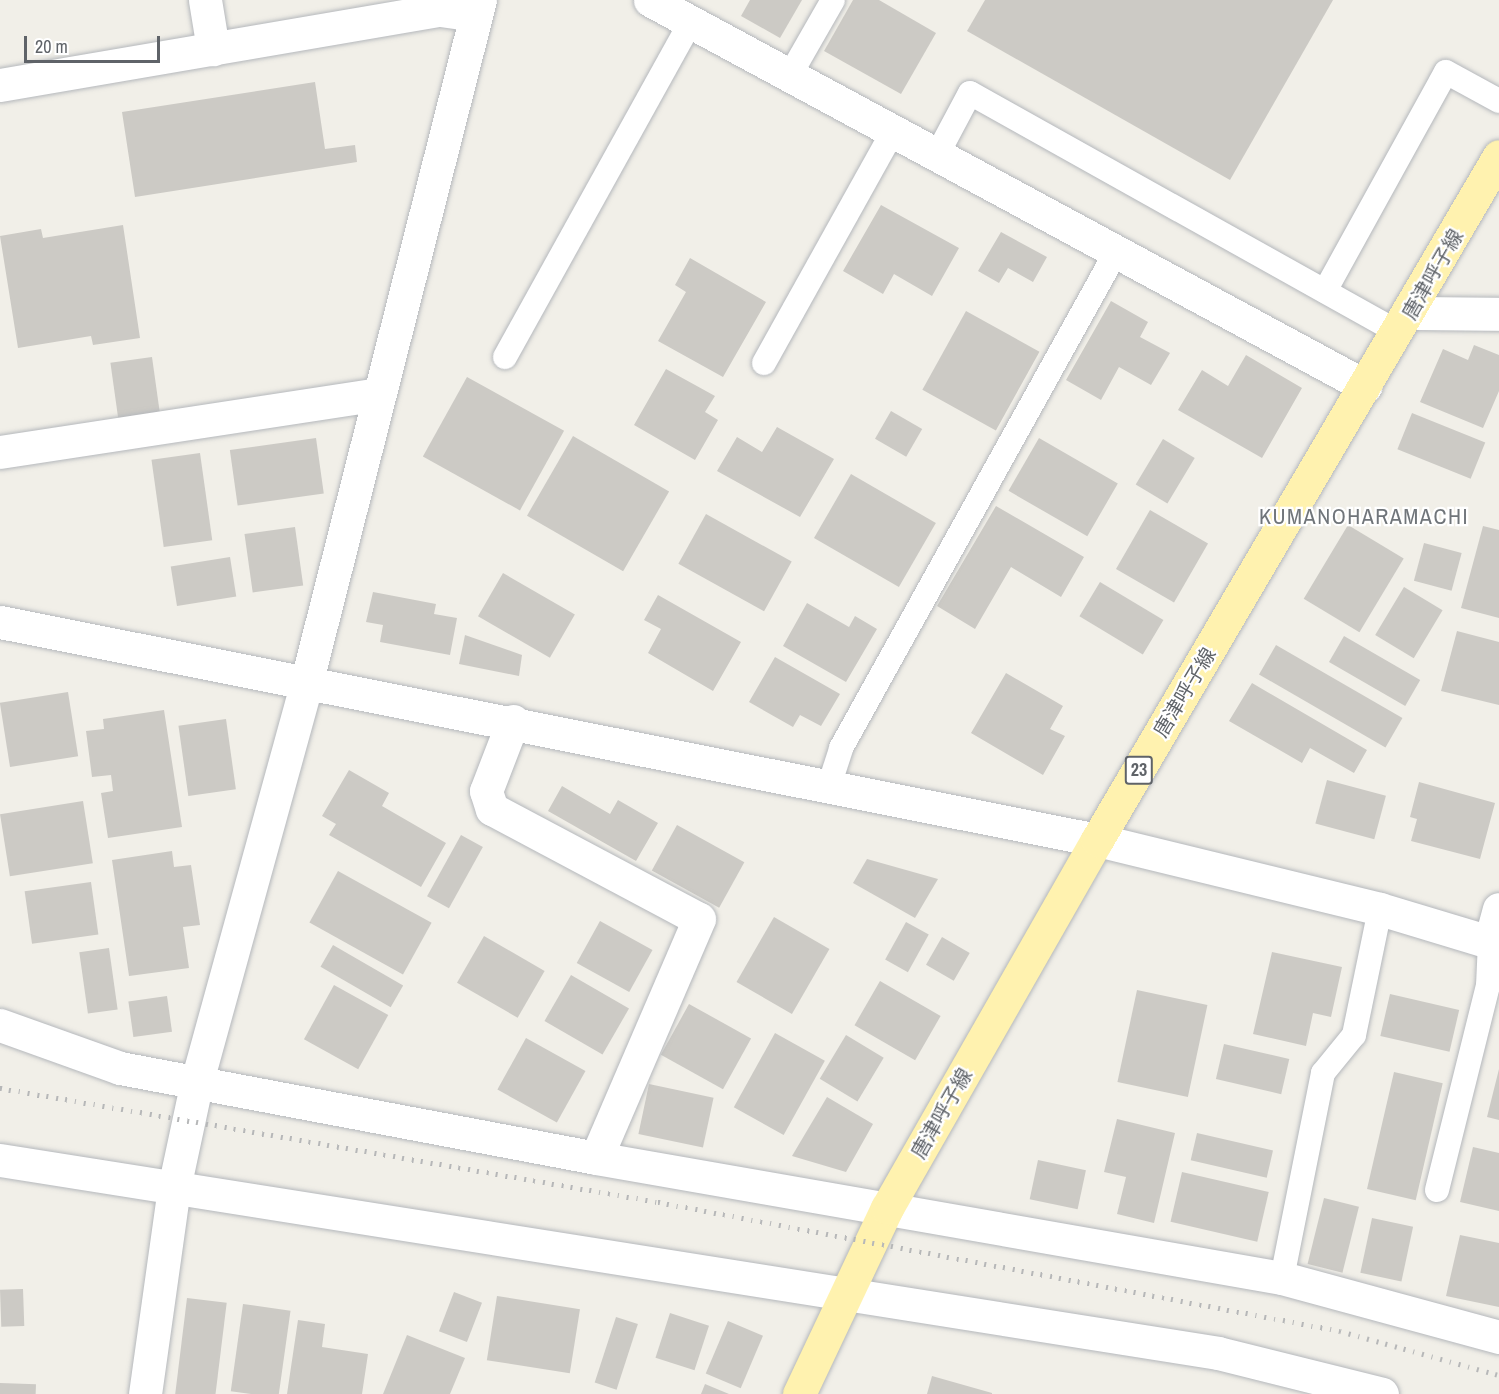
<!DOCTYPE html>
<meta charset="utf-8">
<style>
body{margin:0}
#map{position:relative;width:1499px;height:1394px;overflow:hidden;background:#f1efe8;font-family:"Archivo Narrow","Noto Sans JP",sans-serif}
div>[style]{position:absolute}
.building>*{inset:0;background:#cccac5;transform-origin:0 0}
.roads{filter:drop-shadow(0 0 2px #b5b8bc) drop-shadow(0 0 2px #b5b8bc)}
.service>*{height:24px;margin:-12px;padding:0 12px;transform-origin:12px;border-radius:12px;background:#fff}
.minor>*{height:33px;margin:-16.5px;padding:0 16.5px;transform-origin:16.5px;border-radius:16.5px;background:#fff}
.tertiary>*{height:33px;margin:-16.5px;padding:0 16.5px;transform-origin:16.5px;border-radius:16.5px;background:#fff}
.primary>*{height:33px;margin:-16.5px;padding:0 16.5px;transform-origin:16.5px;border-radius:16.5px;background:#fff2af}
.rail>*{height:4.5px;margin-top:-2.25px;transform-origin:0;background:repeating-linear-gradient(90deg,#b6b7b8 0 1.5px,transparent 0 9.5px)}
span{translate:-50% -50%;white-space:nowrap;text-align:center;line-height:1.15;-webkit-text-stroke:4.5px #fff;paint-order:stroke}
.shield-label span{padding:2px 4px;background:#fff;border:2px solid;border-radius:4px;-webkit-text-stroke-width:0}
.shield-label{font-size:18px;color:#5f6368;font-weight:700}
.street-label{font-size:20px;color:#5f6368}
.quarter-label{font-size:22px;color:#70757a;letter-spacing:1.5px}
.scale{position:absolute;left:24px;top:36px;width:136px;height:27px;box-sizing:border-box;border:3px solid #5f6368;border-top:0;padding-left:8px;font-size:18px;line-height:21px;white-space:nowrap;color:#5f6368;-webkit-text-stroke:4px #fff;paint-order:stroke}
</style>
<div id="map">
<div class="building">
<i style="clip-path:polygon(750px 0,802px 0,780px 38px,741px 16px)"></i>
<i style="clip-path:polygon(853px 0,879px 0,936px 33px,901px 94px,824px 51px)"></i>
<i style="clip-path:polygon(985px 0,1333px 0,1230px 180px,967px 31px)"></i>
<i style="clip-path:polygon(315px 82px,325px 149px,355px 145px,357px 162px,135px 197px,122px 112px)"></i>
<i style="clip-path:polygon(881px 205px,959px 248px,932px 296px,894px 274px,883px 294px,843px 271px)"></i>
<i style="clip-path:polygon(123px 225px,140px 338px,93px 345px,91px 336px,18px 348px,0 236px,41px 229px,43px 238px)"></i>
<i style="clip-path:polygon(1001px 232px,1047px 257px,1033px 282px,1008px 268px,999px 283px,978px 271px)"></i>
<i style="clip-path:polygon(690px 258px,766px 302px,723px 377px,658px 341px,686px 292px,675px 285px)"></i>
<i style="clip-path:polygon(1111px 301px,1148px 322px,1140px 337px,1170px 353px,1151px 385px,1119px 367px,1101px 400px,1066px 380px)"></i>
<i style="left:966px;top:311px;width:84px;height:90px;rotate:29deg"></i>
<i style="clip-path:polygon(1474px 345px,1499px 355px,1499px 391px,1483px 428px,1420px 402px,1443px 349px,1468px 360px)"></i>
<i style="clip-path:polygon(1246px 355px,1302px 388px,1262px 458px,1178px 410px,1202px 370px,1228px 386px)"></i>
<i style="left:152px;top:357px;width:56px;height:42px;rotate:82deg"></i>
<i style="clip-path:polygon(666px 369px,715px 396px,705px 412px,718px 420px,695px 460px,634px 425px)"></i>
<i style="left:467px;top:377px;width:111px;height:91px;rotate:29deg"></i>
<i style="left:891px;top:411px;width:36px;height:32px;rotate:30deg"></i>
<i style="left:1412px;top:413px;width:79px;height:39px;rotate:22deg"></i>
<i style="clip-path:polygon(777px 427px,834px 459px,800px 517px,717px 471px,737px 437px,762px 452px)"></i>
<i style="left:573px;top:436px;width:111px;height:92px;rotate:30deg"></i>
<i style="left:316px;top:438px;width:56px;height:87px;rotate:82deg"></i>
<i style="left:1039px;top:438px;width:91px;height:61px;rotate:30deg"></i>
<i style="left:1163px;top:439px;width:37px;height:53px;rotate:31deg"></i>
<i style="left:200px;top:453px;width:88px;height:49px;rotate:82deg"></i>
<i style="left:851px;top:474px;width:98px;height:74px;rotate:30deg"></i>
<i style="clip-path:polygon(996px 506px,1084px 557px,1061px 597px,1011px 567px,975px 629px,937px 606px)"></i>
<i style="left:1150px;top:510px;width:67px;height:68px;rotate:30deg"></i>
<i style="left:706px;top:514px;width:98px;height:57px;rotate:29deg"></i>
<i style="left:1348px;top:525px;width:65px;height:86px;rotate:31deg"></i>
<i style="clip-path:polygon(1483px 526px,1499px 530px,1499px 618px,1461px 608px)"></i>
<i style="left:295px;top:527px;width:59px;height:51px;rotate:82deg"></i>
<i style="left:1424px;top:543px;width:39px;height:39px;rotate:15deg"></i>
<i style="left:230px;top:557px;width:40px;height:60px;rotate:81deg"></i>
<i style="left:503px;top:573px;width:83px;height:50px;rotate:30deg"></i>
<i style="left:1100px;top:582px;width:74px;height:40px;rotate:31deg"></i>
<i style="left:1404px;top:587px;width:45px;height:56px;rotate:31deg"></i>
<i style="clip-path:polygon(373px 592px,436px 604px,434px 614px,457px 618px,450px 655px,380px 642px,383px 625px,366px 622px)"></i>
<i style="clip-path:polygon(658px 595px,741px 642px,713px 691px,648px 653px,661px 629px,644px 620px)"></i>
<i style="clip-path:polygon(807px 603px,849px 627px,855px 616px,877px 629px,846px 682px,783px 646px)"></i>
<i style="clip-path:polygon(1457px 631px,1499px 642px,1499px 705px,1441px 691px)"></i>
<i style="clip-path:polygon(465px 635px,522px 655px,519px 676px,459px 664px)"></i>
<i style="left:1344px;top:636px;width:88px;height:30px;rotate:30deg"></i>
<i style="left:1276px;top:645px;width:146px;height:34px;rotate:30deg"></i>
<i style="clip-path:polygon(775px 657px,840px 694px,821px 726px,800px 715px,793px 727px,749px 702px)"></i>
<i style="clip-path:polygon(1006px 673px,1063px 706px,1050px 729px,1065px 736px,1043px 775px,971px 733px)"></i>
<i style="clip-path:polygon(1252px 683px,1367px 750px,1354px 773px,1310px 748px,1302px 763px,1229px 721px)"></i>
<i style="left:68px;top:692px;width:65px;height:69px;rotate:81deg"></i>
<i style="clip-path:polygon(164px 710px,182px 827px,108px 838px,101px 793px,113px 791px,111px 775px,92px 777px,86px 731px,104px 729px,103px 719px)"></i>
<i style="left:226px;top:719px;width:71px;height:48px;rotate:82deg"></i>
<i style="clip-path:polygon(349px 770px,389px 793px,382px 806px,446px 843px,421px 887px,329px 835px,336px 824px,322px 816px)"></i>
<i style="left:1327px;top:780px;width:61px;height:45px;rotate:15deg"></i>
<i style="clip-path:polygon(1419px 782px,1495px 803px,1480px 859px,1411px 841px,1417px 819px,1410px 817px)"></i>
<i style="clip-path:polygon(562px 786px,610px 814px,618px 800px,658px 823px,636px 861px,548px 811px)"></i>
<i style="left:83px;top:801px;width:63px;height:84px;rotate:81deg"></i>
<i style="left:677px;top:825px;width:77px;height:52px;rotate:29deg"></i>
<i style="left:461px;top:835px;width:25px;height:70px;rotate:29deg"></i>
<i style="clip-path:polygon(172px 851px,174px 867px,191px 865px,200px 925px,183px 927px,189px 968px,129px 976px,112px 860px)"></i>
<i style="clip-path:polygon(867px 859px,938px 879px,915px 918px,853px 883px)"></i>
<i style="left:338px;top:871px;width:107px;height:59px;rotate:29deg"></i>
<i style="left:91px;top:882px;width:53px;height:67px;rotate:82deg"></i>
<i style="left:774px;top:917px;width:64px;height:75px;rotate:30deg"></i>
<i style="left:600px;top:921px;width:60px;height:48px;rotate:29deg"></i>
<i style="left:906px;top:922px;width:26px;height:43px;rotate:29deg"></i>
<i style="left:484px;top:936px;width:70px;height:54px;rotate:30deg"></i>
<i style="left:942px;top:937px;width:32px;height:32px;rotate:30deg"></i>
<i style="left:333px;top:945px;width:81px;height:25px;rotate:30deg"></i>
<i style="left:109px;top:948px;width:62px;height:30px;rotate:82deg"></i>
<i style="clip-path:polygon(1272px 952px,1342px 967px,1331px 1017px,1313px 1013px,1306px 1046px,1253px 1034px)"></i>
<i style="left:571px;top:975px;width:67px;height:53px;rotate:30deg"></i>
<i style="left:880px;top:981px;width:70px;height:51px;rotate:30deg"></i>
<i style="left:334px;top:985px;width:62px;height:62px;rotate:29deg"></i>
<i style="left:1137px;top:990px;width:72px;height:94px;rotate:12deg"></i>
<i style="left:1390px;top:994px;width:71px;height:43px;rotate:13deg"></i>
<i style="left:167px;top:996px;width:36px;height:39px;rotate:82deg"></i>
<i style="left:689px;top:1004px;width:71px;height:58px;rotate:29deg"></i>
<i style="left:775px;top:1033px;width:57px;height:85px;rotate:29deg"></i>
<i style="left:846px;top:1035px;width:44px;height:51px;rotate:31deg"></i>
<i style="left:526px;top:1038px;width:68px;height:59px;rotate:29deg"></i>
<i style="left:1224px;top:1044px;width:67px;height:36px;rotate:13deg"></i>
<i style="clip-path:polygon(1499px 1069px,1499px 1120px,1487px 1117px)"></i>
<i style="left:1394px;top:1072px;width:50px;height:120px;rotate:13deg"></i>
<i style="left:649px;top:1084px;width:66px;height:51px;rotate:12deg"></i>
<i style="clip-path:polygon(827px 1097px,873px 1124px,846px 1172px,792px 1156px)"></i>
<i style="clip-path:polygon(1117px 1119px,1175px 1133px,1154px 1223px,1117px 1214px,1126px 1177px,1104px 1172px)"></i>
<i style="left:1197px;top:1133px;width:78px;height:28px;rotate:13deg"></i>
<i style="clip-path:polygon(1473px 1147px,1499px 1153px,1499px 1211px,1460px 1202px)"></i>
<i style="left:1038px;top:1160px;width:49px;height:40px;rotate:12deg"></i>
<i style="left:1182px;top:1172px;width:89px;height:51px;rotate:13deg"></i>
<i style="left:1324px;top:1198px;width:36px;height:68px;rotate:14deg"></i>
<i style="left:1372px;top:1218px;width:42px;height:56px;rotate:12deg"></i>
<i style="clip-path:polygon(1460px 1235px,1499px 1243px,1499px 1307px,1446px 1296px)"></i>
<i style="left:23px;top:1289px;width:37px;height:23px;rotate:88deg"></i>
<i style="left:454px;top:1292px;width:30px;height:42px;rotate:21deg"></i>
<i style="left:497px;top:1296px;width:84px;height:65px;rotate:9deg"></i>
<i style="left:187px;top:1298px;width:40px;height:97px;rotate:7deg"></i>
<i style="left:243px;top:1304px;width:48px;height:88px;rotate:8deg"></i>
<i style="left:670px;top:1313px;width:41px;height:47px;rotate:18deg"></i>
<i style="left:616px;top:1317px;width:23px;height:69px;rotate:18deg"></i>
<i style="clip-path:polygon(298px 1320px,325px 1324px,322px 1347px,368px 1354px,362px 1394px,287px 1394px)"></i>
<i style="left:728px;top:1321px;width:38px;height:57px;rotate:23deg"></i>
<i style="clip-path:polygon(407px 1335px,465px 1358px,450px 1394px,383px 1394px)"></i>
<i style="clip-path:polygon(932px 1376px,992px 1393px,992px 1394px,927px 1394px)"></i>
<i style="left:0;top:1383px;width:36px;height:11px;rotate:2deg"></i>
<i style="clip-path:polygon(705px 1384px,729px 1394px,701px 1394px)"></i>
</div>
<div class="roads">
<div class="service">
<i style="left:790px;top:75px;width:86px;rotate:-60.2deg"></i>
<i style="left:937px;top:155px;width:70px;rotate:-62deg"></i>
<i style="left:970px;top:93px;width:490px;rotate:29.2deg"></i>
<i style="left:1325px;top:291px;width:250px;rotate:-61.1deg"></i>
<i style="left:1446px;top:72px;width:60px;rotate:28.7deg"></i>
<i style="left:505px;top:357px;width:383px;rotate:-61deg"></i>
<i style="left:764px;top:363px;width:265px;rotate:-60.9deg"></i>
<i style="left:829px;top:786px;width:40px;rotate:-72deg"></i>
<i style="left:841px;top:748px;width:567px;rotate:-60.99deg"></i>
<i style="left:1437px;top:1190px;width:210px;rotate:-76deg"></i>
<i style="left:1488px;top:986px;width:44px;rotate:-87.4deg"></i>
<i style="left:1282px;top:1278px;width:209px;rotate:-78.7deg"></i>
<i style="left:1323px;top:1073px;width:49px;rotate:-50.8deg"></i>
<i style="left:1354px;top:1035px;width:129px;rotate:-78.3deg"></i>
</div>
<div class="minor">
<i style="left:205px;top:0;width:50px;rotate:80.7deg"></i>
<i style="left:650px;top:0;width:813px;rotate:28.36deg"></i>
<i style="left:0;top:85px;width:446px;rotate:-9.7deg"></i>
<i style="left:440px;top:10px;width:36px;rotate:8deg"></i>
<i style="left:1409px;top:313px;width:90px;rotate:0.6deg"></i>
<i style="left:0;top:452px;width:383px;rotate:-8.7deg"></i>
<i style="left:513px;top:721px;width:75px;rotate:111.1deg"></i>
<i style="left:486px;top:791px;width:19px;rotate:72deg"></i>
<i style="left:492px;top:809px;width:234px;rotate:28deg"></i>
<i style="left:699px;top:919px;width:260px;rotate:113.3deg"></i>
<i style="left:1490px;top:942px;width:34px;rotate:-75deg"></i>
<i style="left:0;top:1025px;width:127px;rotate:19.7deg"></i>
<i style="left:120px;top:1068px;width:484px;rotate:10.7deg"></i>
<i style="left:596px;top:1158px;width:696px;rotate:9.92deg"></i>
<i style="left:1282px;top:1278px;width:225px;rotate:15.2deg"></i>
<i style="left:0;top:1160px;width:1233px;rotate:9deg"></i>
<i style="left:1218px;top:1353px;width:169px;rotate:14deg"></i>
<i style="left:145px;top:1394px;width:208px;rotate:-82deg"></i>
<i style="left:174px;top:1188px;width:109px;rotate:-77.9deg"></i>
<i style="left:197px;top:1081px;width:412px;rotate:-74.6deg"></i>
<i style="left:306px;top:684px;width:706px;rotate:-75.73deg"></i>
</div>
<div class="tertiary">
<i style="left:0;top:622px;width:1118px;rotate:11.24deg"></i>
<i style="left:1097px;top:840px;width:291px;rotate:13.7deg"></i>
<i style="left:1380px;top:909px;width:124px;rotate:16.8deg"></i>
</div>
<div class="primary">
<i style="left:799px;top:1394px;width:206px;rotate:-64.7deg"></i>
<i style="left:887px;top:1208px;width:424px;rotate:-60.3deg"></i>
<i style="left:1097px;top:840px;width:793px;rotate:-59.56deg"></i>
</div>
</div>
<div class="rail">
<i style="left:0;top:1088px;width:668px;rotate:9.83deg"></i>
<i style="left:658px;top:1202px;width:694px;rotate:10.71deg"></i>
<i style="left:1340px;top:1331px;width:165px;rotate:15.5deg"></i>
</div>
<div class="shield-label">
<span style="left:1139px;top:770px">23</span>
</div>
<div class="street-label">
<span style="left:1432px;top:274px;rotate:-60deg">唐津呼子線</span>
<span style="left:1184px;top:692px;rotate:-59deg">唐津呼子線</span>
<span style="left:941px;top:1113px;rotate:-60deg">唐津呼子線</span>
</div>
<div class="quarter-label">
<span style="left:1364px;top:517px">KUMANOHARAMACHI</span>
</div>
<div class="scale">20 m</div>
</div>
